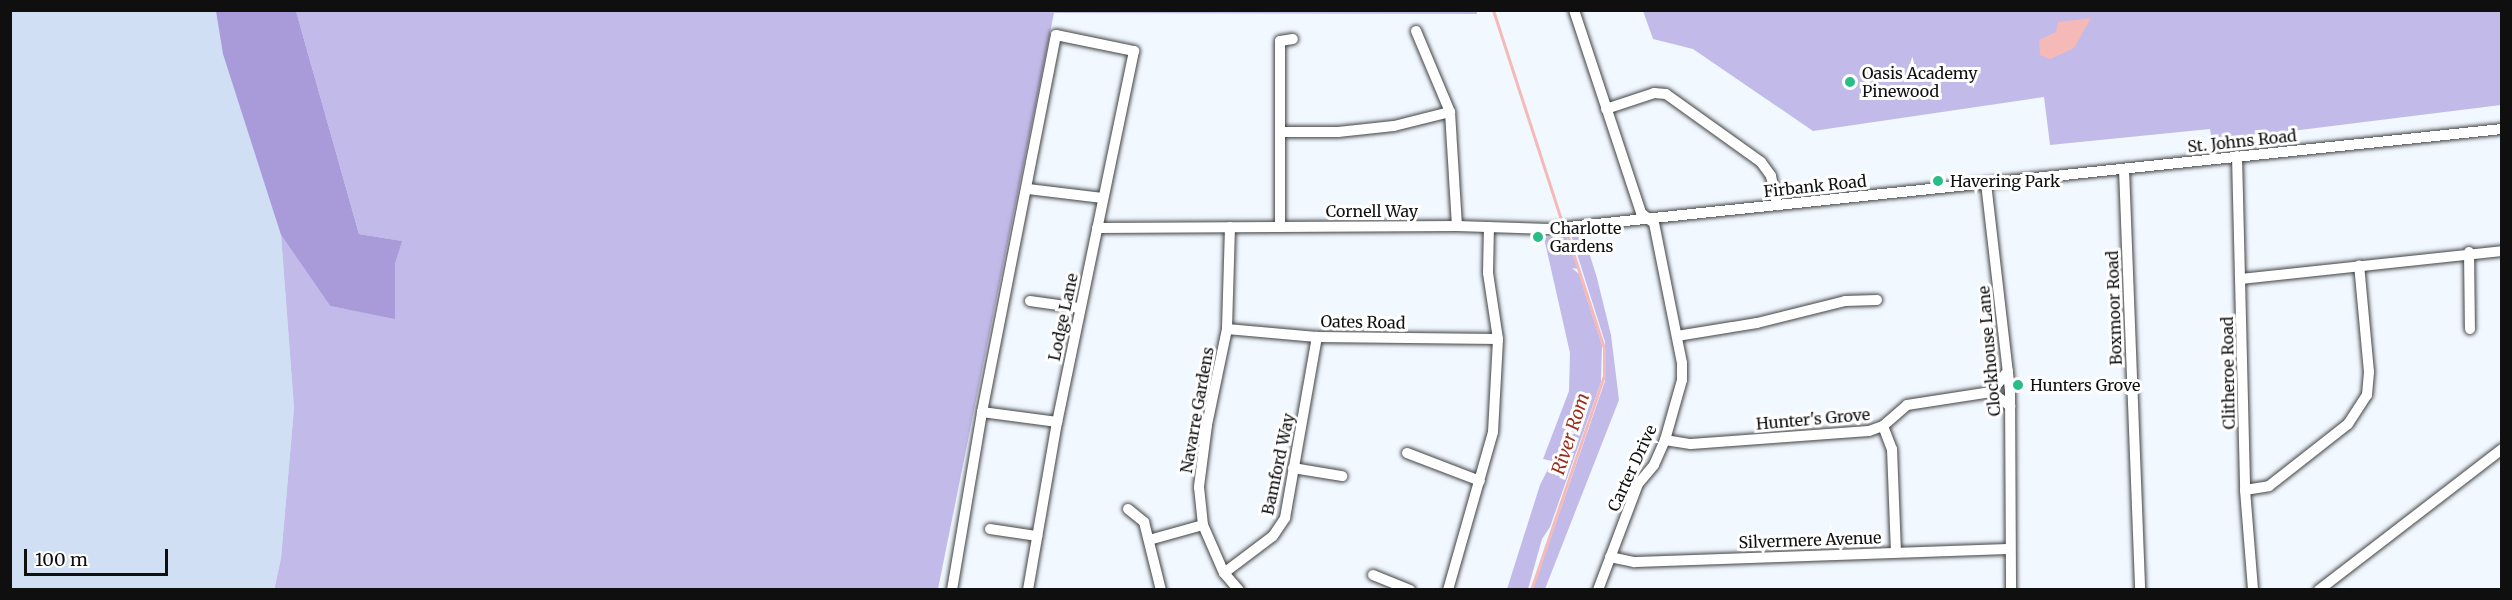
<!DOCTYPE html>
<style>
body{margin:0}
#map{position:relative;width:2512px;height:600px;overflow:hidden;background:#f1f8ff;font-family:Merriweather,serif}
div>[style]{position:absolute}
.farmland>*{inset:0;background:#d1dff4}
.green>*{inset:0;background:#c2bbe9}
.forest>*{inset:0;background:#a99ad9}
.water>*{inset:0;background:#f5bab7}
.stream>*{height:3px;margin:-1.5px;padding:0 1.5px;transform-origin:1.5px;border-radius:1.5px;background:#f5bab7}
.roads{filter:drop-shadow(0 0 2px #424242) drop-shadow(0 0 2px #424242)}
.street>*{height:10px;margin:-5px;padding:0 5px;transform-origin:5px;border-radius:5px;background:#fff}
.dots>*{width:16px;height:16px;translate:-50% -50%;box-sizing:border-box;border:3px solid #fff;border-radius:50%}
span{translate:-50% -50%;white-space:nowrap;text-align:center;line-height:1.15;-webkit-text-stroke:6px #fff;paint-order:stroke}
.poi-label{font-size:16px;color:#0f0f0f}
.left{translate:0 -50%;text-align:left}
.street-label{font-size:16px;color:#0f0f0f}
.water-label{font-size:18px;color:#9f2a1a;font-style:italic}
.frame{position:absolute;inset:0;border:12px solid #0f0f0f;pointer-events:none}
.scale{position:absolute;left:24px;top:549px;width:144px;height:27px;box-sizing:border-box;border:3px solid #0f0f0f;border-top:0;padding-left:8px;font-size:18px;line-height:21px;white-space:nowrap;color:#0f0f0f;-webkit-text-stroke:4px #fff;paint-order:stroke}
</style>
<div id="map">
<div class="farmland">
<i style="clip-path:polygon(10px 11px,218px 11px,225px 49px,281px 235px,294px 408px,281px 558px,274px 589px,11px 589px)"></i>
</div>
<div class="green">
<i style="clip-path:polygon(296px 11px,1477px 11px,1477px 14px,1054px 13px,938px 589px,274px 590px,281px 558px,294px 408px,281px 235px,330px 306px,395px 318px,395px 264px,401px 241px,359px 234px)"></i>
<i style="clip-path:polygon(1643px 11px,2501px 11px,2501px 105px,2212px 141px,2210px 129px,2050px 145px,2044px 97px,1813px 131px,1693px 49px,1653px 39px)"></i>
<i style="clip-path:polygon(1578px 234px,1584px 236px,1597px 278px,1611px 335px,1619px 400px,1545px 589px,1533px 589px,1605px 381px,1605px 342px,1571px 235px)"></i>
<i style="clip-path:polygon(1566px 236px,1578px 269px,1572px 268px,1579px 274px,1602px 345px,1601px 382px,1550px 527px,1542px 539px,1528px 589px,1507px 589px,1540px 485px,1552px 461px,1543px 459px,1569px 391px,1570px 353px,1544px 238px)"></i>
</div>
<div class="forest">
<i style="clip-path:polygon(216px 11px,296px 11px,359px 234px,402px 241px,395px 264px,395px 319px,330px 306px,281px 235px,223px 54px)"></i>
</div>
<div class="water">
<i style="clip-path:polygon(2091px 18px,2074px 48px,2050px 59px,2040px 55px,2039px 40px,2056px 32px,2058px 22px)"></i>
</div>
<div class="stream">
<i style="left:1493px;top:10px;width:226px;rotate:72deg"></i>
<i style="left:1531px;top:590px;width:227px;rotate:-71.2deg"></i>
<i style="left:1604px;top:375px;width:27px;rotate:-90deg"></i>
<i style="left:1604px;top:348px;width:123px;rotate:-108deg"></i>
</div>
<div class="roads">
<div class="street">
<i style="left:1574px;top:10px;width:214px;rotate:71.7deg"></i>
<i style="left:1641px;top:213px;width:16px;rotate:38deg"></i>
<i style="left:1654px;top:223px;width:143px;rotate:78.7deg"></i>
<i style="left:1682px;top:363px;width:17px;rotate:90deg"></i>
<i style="left:1682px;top:380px;width:62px;rotate:105.8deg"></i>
<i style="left:1665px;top:440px;width:27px;rotate:114deg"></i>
<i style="left:1654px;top:465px;width:25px;rotate:130deg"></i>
<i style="left:1638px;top:484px;width:113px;rotate:110.7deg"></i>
<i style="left:1416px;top:31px;width:88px;rotate:67.2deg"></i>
<i style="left:1450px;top:112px;width:114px;rotate:86.5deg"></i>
<i style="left:1606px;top:109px;width:51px;rotate:-18.4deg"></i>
<i style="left:1654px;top:93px;width:12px;rotate:5deg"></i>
<i style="left:1666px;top:94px;width:117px;rotate:35.6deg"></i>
<i style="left:1761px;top:162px;width:17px;rotate:54deg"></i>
<i style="left:1771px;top:176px;width:30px;rotate:78deg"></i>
<i style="left:1281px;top:132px;width:57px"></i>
<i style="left:1338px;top:132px;width:56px;rotate:-6.1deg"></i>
<i style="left:1394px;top:126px;width:58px;rotate:-14deg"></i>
<i style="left:2237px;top:156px;width:334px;rotate:88.6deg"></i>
<i style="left:2245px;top:490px;width:100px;rotate:85.4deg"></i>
<i style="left:2124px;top:169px;width:421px;rotate:87.8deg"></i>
<i style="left:1986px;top:183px;width:207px;rotate:83.4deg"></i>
<i style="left:2010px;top:389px;width:201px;rotate:89.7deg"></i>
<i style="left:1028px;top:189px;width:75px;rotate:6.9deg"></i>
<i style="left:1230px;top:227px;width:102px;rotate:91.7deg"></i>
<i style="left:1227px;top:329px;width:98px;rotate:101.8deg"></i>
<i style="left:1207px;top:425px;width:63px;rotate:97.4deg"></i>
<i style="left:1199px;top:487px;width:38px;rotate:84deg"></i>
<i style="left:1203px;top:525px;width:52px;rotate:66.4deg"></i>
<i style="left:1224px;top:573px;width:23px;rotate:49deg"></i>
<i style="left:1280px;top:227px;width:186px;rotate:-90deg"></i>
<i style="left:1280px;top:41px;width:13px;rotate:-9deg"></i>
<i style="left:1097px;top:228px;width:360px;rotate:-0.3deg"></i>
<i style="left:1457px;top:226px;width:92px;rotate:1.9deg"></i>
<i style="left:1549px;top:229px;width:958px;rotate:-5.99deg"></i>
<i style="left:2469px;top:252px;width:77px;rotate:89.3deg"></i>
<i style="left:2241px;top:279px;width:262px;rotate:-6.1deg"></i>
<i style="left:1030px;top:301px;width:50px;rotate:8deg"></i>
<i style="left:1227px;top:329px;width:90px;rotate:5.1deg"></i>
<i style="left:1317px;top:337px;width:181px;rotate:0.6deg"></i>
<i style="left:1677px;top:336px;width:81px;rotate:-9.2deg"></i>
<i style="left:1757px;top:323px;width:91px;rotate:-14deg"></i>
<i style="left:1845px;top:301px;width:32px;rotate:-2deg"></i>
<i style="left:1991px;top:392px;width:27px;rotate:-51deg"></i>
<i style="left:1991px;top:392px;width:24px;rotate:36deg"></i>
<i style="left:982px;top:412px;width:76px;rotate:7.6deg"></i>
<i style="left:1883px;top:426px;width:25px;rotate:69deg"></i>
<i style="left:1892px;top:449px;width:103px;rotate:87.8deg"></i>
<i style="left:1665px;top:440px;width:26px;rotate:9deg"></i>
<i style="left:1691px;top:444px;width:178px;rotate:-4.2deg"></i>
<i style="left:1869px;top:431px;width:15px;rotate:-20deg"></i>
<i style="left:1883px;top:426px;width:32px;rotate:-41deg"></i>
<i style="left:1907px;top:405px;width:85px;rotate:-8.8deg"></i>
<i style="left:1407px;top:453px;width:78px;rotate:21deg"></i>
<i style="left:1293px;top:468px;width:50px;rotate:9.3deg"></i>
<i style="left:2245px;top:490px;width:24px;rotate:-9deg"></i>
<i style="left:2269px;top:486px;width:100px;rotate:-38.1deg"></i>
<i style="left:2348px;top:424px;width:35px;rotate:-57deg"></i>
<i style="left:2367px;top:395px;width:23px;rotate:-85deg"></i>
<i style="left:2369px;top:372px;width:107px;rotate:-95.3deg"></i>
<i style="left:1128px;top:509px;width:21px;rotate:39deg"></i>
<i style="left:1144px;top:522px;width:70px;rotate:76deg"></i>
<i style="left:990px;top:529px;width:48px;rotate:8.5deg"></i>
<i style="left:1149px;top:540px;width:56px;rotate:-15.5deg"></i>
<i style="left:1610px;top:557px;width:25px;rotate:12deg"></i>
<i style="left:1634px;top:562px;width:376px;rotate:-2deg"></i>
<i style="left:1224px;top:573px;width:61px;rotate:-37.1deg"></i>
<i style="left:1273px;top:536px;width:22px;rotate:-56deg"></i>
<i style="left:1285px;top:518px;width:184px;rotate:-80deg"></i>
<i style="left:1373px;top:575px;width:40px;rotate:22deg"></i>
<i style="left:952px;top:590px;width:181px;rotate:-80.4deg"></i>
<i style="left:982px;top:412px;width:384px;rotate:-78.9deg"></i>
<i style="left:1056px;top:35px;width:80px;rotate:11.6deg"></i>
<i style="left:1134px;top:51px;width:379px;rotate:101.7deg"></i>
<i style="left:1057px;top:422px;width:170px;rotate:99.8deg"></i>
<i style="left:1448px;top:590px;width:164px;rotate:-74.1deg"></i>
<i style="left:1493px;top:432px;width:93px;rotate:-86.9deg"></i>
<i style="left:1498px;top:339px;width:67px;rotate:-98.6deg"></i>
<i style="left:1488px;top:273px;width:46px;rotate:-88.8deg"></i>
<i style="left:2319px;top:590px;width:231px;rotate:-37.6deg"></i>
</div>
</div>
<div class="dots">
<i style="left:1850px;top:82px;background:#29bd87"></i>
<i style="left:1938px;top:181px;background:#29bd87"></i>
<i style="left:1538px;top:237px;background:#29bd87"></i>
<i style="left:2018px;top:385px;background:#29bd87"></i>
</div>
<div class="poi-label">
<span class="left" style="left:1862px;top:82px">Oasis Academy<br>Pinewood</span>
<span class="left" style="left:1950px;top:181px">Havering Park</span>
<span class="left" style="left:1550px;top:237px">Charlotte<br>Gardens</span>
<span class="left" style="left:2030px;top:385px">Hunters Grove</span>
</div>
<div class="street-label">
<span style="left:2242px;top:141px;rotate:-6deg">St. Johns Road</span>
<span style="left:1815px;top:186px;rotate:-6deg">Firbank Road</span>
<span style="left:1372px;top:211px">Cornell Way</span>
<span style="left:2114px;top:308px;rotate:-92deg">Boxmoor Road</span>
<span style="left:1063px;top:317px;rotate:-78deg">Lodge Lane</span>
<span style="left:1363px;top:322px;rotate:1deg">Oates Road</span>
<span style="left:1989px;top:351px;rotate:-95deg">Clockhouse Lane</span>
<span style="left:2228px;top:373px;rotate:-91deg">Clitheroe Road</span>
<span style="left:1197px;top:410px;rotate:-80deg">Navarre Gardens</span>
<span style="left:1813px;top:419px;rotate:-5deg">Hunter's Grove</span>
<span style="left:1278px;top:464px;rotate:-78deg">Bamford Way</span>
<span style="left:1632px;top:468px;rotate:-65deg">Carter Drive</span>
<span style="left:1810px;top:540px;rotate:-2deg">Silvermere Avenue</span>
</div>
<div class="water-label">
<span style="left:1571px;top:434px;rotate:-72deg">River Rom</span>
</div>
<div class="frame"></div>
<div class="scale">100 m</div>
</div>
